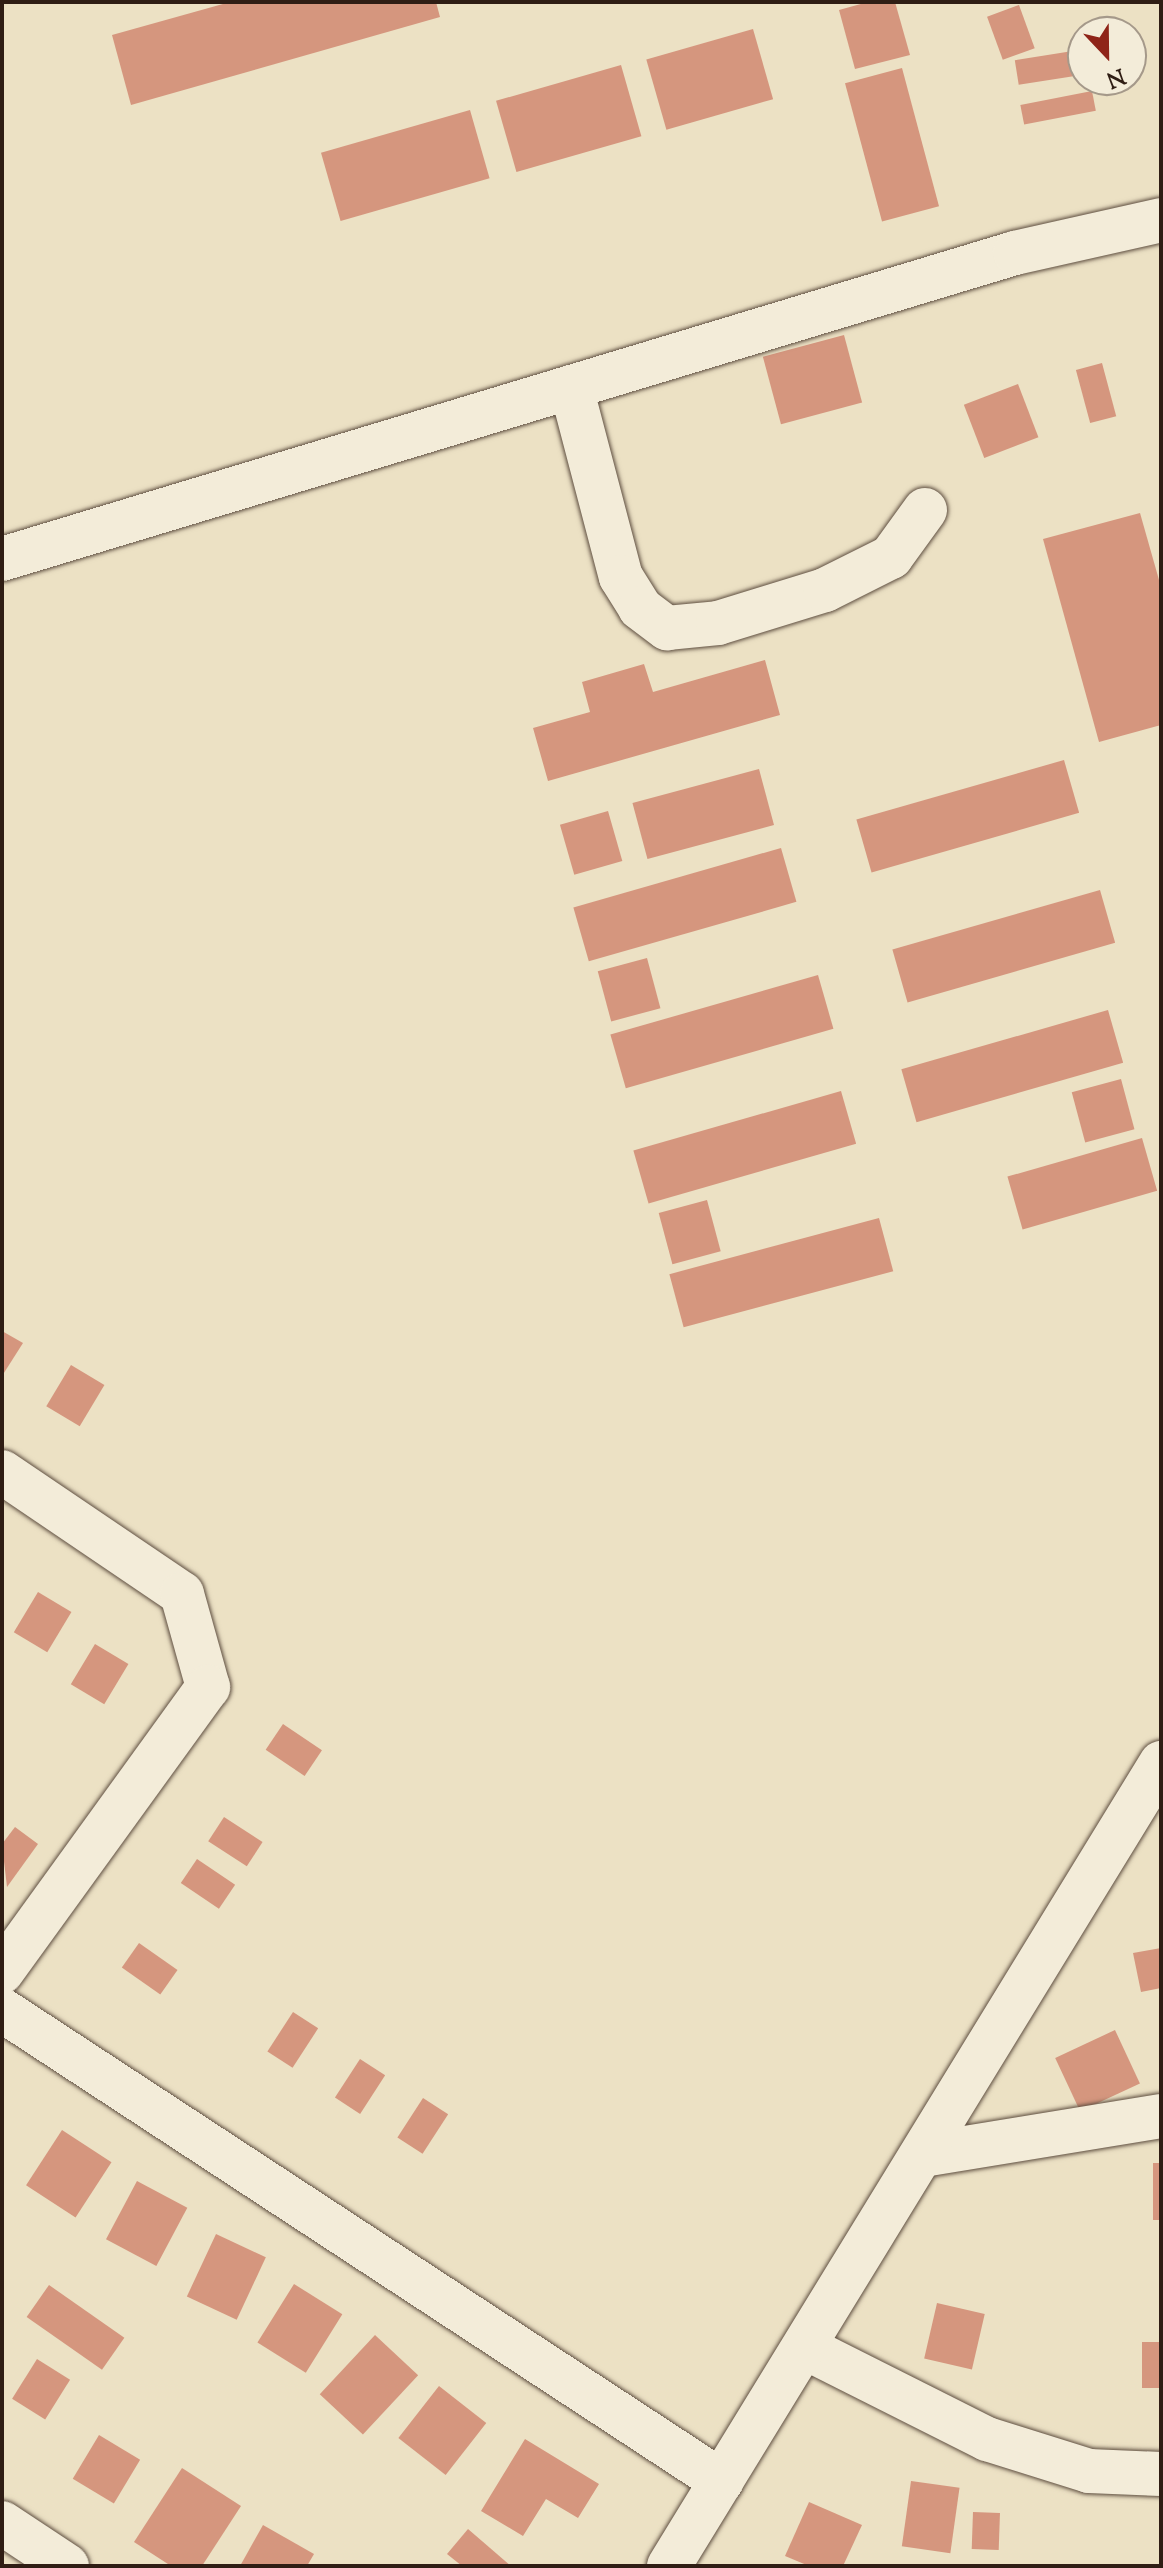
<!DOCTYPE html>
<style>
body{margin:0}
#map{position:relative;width:1163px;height:2568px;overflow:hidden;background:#ece1c4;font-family:"Sorts Mill Goudy",serif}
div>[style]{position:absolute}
.building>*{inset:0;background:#d5967e;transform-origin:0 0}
.roads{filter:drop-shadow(0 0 2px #5e4e40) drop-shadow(0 0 2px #5e4e40)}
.minor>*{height:44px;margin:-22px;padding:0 22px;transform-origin:22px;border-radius:22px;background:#f3ecd9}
span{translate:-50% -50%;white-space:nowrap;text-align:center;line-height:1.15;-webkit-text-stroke:6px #f3ecd9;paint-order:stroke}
.frame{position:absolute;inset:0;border:4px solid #2f1d14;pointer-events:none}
.north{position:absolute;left:1067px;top:16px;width:80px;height:80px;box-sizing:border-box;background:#f3ecd9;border:2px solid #a5998a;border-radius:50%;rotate:158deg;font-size:22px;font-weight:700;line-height:32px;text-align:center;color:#2f1d14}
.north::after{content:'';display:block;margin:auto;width:28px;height:36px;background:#8f2418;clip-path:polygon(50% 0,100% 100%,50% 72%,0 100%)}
</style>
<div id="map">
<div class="building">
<i style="clip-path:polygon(230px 2px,436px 2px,440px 17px,131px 105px,112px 35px)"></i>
<i style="clip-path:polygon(868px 2px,895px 2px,910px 55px,855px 69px,839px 10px)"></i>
<i style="left:1019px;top:5px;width:46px;height:34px;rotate:70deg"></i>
<i style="left:753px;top:29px;width:73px;height:111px;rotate:74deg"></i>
<i style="left:1079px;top:50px;width:25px;height:65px;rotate:81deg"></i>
<i style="left:621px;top:65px;width:74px;height:130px;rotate:74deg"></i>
<i style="left:902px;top:68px;width:143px;height:59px;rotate:75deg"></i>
<i style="left:1092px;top:91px;width:20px;height:73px;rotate:79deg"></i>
<i style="left:470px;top:110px;width:71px;height:155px;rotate:74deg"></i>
<i style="left:844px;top:335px;width:70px;height:84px;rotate:75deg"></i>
<i style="left:1102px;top:363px;width:55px;height:27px;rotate:75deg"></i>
<i style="left:1018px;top:384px;width:57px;height:58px;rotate:69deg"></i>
<i style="clip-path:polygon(1140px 513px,1161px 587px,1161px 725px,1099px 742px,1043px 539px)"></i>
<i style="clip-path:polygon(765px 660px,780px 715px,548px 781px,533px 728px,590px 712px,582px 682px,644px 664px,653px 692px)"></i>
<i style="left:1064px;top:760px;width:55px;height:216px;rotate:74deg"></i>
<i style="left:759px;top:769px;width:58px;height:131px;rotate:75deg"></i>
<i style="left:608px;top:811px;width:52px;height:50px;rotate:74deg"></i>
<i style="left:781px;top:848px;width:56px;height:216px;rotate:74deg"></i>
<i style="left:1100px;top:890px;width:55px;height:216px;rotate:74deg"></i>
<i style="left:647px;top:958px;width:52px;height:51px;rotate:75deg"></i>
<i style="left:818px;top:975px;width:56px;height:216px;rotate:74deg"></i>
<i style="left:1108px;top:1010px;width:55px;height:215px;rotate:74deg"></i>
<i style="left:1121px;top:1079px;width:52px;height:51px;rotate:75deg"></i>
<i style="left:841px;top:1091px;width:55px;height:216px;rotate:74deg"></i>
<i style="left:1142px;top:1138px;width:55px;height:140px;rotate:74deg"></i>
<i style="left:707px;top:1200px;width:53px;height:50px;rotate:75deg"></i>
<i style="left:879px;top:1218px;width:55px;height:217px;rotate:75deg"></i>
<i style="clip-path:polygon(2px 1331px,23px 1343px,2px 1376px)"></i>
<i style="left:71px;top:1365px;width:39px;height:48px;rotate:31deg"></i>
<i style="left:38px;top:1592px;width:39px;height:47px;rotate:31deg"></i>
<i style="left:95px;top:1644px;width:39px;height:47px;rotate:31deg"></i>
<i style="left:283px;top:1724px;width:47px;height:31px;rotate:34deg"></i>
<i style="left:224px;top:1817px;width:46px;height:29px;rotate:33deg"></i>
<i style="clip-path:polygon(15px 1827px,38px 1844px,7px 1887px,2px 1844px)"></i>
<i style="left:197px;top:1859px;width:46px;height:29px;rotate:34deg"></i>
<i style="left:139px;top:1943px;width:47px;height:30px;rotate:35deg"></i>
<i style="clip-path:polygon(1161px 1948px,1161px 1988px,1141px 1992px,1133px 1953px)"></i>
<i style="left:293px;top:2012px;width:30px;height:47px;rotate:33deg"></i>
<i style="left:1115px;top:2030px;width:59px;height:66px;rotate:65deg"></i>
<i style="left:360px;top:2059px;width:30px;height:46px;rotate:33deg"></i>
<i style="left:423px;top:2098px;width:30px;height:47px;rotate:33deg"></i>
<i style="left:62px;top:2130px;width:59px;height:66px;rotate:33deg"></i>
<i style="left:1153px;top:2163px;width:8px;height:57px"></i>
<i style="left:137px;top:2181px;width:57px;height:66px;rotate:28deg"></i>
<i style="left:216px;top:2234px;width:55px;height:69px;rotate:25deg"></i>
<i style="left:294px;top:2284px;width:57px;height:69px;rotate:32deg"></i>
<i style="left:49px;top:2285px;width:92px;height:39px;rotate:35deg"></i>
<i style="left:937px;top:2303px;width:49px;height:57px;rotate:13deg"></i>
<i style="left:375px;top:2335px;width:59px;height:81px;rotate:43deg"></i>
<i style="left:1161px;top:2342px;width:46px;height:19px;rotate:90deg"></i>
<i style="left:37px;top:2359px;width:39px;height:47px;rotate:32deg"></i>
<i style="left:439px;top:2386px;width:60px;height:66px;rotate:38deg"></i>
<i style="left:99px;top:2435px;width:48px;height:51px;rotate:31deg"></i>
<i style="clip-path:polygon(525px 2439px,599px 2484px,578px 2518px,546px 2499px,523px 2536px,481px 2511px)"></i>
<i style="clip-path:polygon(182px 2468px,241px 2506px,202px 2566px,171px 2566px,134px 2542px)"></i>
<i style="left:911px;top:2481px;width:49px;height:66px;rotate:8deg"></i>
<i style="clip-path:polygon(809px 2502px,862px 2525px,843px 2566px,809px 2566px,785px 2556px)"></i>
<i style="left:973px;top:2512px;width:27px;height:37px;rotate:2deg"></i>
<i style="clip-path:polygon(263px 2525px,314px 2554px,307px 2566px,240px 2566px)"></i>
<i style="clip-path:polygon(468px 2529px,511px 2566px,462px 2566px,447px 2554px)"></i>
</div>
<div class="roads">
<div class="minor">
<i style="left:571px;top:387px;width:196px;rotate:75.3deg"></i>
<i style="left:621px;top:577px;width:36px;rotate:58deg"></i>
<i style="left:640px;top:608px;width:34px;rotate:37deg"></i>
<i style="left:667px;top:628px;width:51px;rotate:-5.6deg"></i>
<i style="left:718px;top:623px;width:112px;rotate:-17.1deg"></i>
<i style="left:825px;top:590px;width:74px;rotate:-26.6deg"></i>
<i style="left:891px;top:557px;width:58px;rotate:-54.1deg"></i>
<i style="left:2px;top:559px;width:1058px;rotate:-16.81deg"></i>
<i style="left:1015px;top:253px;width:150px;rotate:-12.7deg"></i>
<i style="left:2px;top:1472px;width:217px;rotate:34.1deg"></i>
<i style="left:182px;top:1594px;width:97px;rotate:74.4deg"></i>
<i style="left:208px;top:1687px;width:352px;rotate:125.9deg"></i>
<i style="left:2px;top:2010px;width:860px;rotate:33.23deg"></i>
<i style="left:923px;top:2155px;width:241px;rotate:-9.3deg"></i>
<i style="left:806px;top:2348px;width:203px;rotate:26.7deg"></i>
<i style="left:987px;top:2439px;width:107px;rotate:17.4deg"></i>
<i style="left:1089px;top:2471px;width:72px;rotate:2.4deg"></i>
<i style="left:2px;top:2523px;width:78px;rotate:33.5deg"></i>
<i style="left:669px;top:2566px;width:942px;rotate:-58.5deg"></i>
</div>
</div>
<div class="frame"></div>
<div class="north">N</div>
</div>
